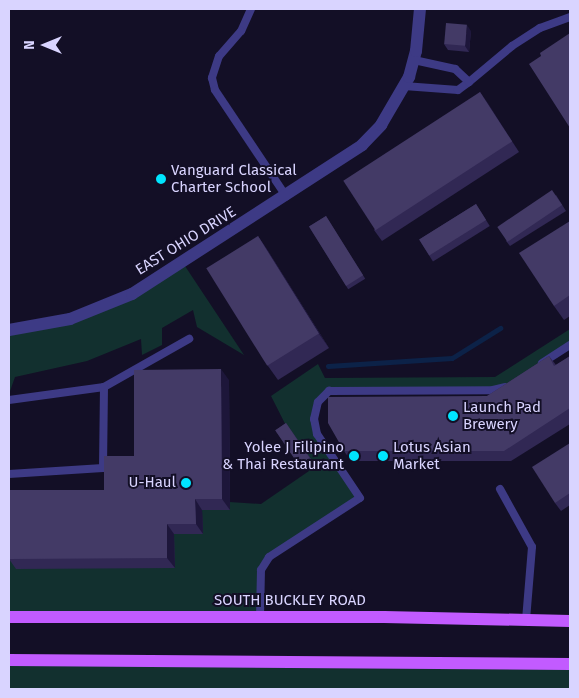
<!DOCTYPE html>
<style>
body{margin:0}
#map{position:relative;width:579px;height:698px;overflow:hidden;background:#130f26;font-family:"Fira Sans",sans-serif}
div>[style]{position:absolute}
.green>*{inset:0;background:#12302f;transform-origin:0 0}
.stream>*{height:5px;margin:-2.5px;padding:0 2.5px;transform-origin:2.5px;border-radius:2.5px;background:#0c2248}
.service>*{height:8px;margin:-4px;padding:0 4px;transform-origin:4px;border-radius:4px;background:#3d3a85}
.minor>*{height:12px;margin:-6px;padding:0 6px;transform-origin:6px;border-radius:6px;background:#3d3a85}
.primary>*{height:12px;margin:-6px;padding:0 6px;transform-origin:6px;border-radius:6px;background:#c25bff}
.wall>*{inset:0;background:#312854;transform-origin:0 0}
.shaded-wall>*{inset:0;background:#1d163a}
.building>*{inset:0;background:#433a66;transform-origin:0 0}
.dots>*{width:14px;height:14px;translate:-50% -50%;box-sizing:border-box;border:2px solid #130f26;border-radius:50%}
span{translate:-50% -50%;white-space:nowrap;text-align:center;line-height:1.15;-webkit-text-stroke:4px #130f26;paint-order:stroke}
.poi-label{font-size:15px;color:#d9d4ff}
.left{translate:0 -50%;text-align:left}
.right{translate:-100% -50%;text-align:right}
.street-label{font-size:15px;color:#d9d4ff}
.frame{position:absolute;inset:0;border:10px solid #d9d4ff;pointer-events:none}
.north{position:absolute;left:20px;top:20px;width:50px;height:50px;-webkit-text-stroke:4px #130f26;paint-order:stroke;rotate:270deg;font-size:14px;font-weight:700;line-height:20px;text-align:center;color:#d9d4ff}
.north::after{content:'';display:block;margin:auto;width:18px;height:22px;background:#d9d4ff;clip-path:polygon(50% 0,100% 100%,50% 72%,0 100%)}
</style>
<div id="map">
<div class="green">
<i style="clip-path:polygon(183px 263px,244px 355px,197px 327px,193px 310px,162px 328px,162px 345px,142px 355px,141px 339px,87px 361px,15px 377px,9px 394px,9px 330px,70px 319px)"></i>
<i style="clip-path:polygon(570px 329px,570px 345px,502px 388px,329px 391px,318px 402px,317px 434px,360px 498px,269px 557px,261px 570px,260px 617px,9px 617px,9px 528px,174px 568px,174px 534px,203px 534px,202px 510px,229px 510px,229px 502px,261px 504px,309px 471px,271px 396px,318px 364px,325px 378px,495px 377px)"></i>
<i style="left:9px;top:660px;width:561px;height:29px"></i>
</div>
<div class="stream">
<i style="left:328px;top:366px;width:124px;rotate:-3.7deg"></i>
<i style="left:452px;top:358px;width:57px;rotate:-32deg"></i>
</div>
<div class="service">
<i style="left:251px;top:9px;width:24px;rotate:114deg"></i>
<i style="left:241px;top:31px;width:33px;rotate:131deg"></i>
<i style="left:219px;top:56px;width:23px;rotate:108deg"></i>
<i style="left:212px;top:78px;width:12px;rotate:76deg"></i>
<i style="left:215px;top:90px;width:128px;rotate:56.2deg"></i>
<i style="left:469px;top:82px;width:56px;rotate:-39.9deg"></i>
<i style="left:512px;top:46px;width:33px;rotate:-33deg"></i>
<i style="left:540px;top:28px;width:32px;rotate:-20deg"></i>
<i style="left:404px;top:86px;width:54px;rotate:4.2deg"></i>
<i style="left:458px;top:90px;width:14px;rotate:-36deg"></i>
<i style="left:469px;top:82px;width:19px;rotate:-137deg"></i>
<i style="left:455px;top:69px;width:42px;rotate:-167.6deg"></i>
<i style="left:542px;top:363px;width:33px;rotate:-33deg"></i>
<i style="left:9px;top:400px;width:96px;rotate:-7.8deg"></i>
<i style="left:104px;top:387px;width:98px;rotate:-29.5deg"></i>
<i style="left:9px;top:474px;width:94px;rotate:-3.7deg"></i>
<i style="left:103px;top:468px;width:81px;rotate:-89.3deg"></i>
<i style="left:500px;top:489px;width:66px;rotate:61.1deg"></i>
<i style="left:532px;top:547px;width:73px;rotate:94.7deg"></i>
<i style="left:260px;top:617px;width:47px;rotate:-88.8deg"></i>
<i style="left:261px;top:570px;width:15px;rotate:-58deg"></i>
<i style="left:269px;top:557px;width:108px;rotate:-33deg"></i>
<i style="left:360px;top:498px;width:77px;rotate:-123.9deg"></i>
<i style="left:317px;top:434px;width:15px;rotate:-101deg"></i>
<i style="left:314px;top:419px;width:17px;rotate:-77deg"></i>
<i style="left:318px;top:402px;width:16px;rotate:-45deg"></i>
<i style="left:329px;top:391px;width:164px;rotate:-0.3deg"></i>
<i style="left:493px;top:390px;width:12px;rotate:-14deg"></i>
</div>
<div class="minor">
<i style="left:9px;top:330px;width:62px;rotate:-10.2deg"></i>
<i style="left:70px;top:319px;width:67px;rotate:-22deg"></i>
<i style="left:132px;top:294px;width:274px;rotate:-32.9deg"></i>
<i style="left:362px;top:145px;width:28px;rotate:-46deg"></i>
<i style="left:381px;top:125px;width:56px;rotate:-59.7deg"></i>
<i style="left:409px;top:77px;width:27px;rotate:-75deg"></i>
<i style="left:416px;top:51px;width:42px;rotate:-84.6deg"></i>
</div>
<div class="primary">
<i style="left:9px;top:617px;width:375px"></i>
<i style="left:384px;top:617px;width:186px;rotate:1.2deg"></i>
<i style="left:9px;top:660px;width:561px;rotate:0.41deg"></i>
</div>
<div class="wall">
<i style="clip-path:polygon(471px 31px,469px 52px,448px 50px,444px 44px)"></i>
<i style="clip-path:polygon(480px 92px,519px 152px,382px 241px,374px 230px)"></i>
<i style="clip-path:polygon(556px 195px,566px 211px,510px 246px,506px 241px)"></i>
<i style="left:476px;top:204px;width:26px;height:67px;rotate:58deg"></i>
<i style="left:326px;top:216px;width:74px;height:20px;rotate:58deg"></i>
<i style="clip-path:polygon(570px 221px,570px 316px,564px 320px,554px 306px)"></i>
<i style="clip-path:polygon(258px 236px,268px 251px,329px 348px,278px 380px,268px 366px)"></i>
<i style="clip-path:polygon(549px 356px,556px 365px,570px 356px,570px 424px,511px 461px,351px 461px,344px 451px,487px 396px)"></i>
<i style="clip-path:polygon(229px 380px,230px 510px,202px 510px,203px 534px,174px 534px,175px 568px,16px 569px,9px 559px,9px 490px,104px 490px)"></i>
<i style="left:286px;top:423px;width:49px;height:13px;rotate:55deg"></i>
<i style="clip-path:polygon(570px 443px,570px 505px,561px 511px,555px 503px)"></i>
</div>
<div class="shaded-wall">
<i style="clip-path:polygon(467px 25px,471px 31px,469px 52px,465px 46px)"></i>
<i style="clip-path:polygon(480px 92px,488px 103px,519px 152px,512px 141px)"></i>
<i style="clip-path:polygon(258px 236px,268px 251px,329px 348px,319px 334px)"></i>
<i style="clip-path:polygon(221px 369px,229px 380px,230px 510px,222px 499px)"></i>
<i style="clip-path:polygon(195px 499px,202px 510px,203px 534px,196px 524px)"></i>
<i style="clip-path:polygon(167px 524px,174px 534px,175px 568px,167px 558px)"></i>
</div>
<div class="building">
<i style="left:446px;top:23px;width:21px;height:21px;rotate:5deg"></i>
<i style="clip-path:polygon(570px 33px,570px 128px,529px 64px,541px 56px,540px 53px)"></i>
<i style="left:480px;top:92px;width:59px;height:163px;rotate:57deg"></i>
<i style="left:552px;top:190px;width:18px;height:66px;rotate:56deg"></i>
<i style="left:476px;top:204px;width:19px;height:67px;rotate:58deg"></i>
<i style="left:326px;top:216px;width:70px;height:20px;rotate:58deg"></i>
<i style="clip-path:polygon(570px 221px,570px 295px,554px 306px,519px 253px)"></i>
<i style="left:258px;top:236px;width:115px;height:61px;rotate:58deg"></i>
<i style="clip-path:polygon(549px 356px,554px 366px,570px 356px,570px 408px,504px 451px,344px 451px,328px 423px,328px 397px,487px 396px)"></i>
<i style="clip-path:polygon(221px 369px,222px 499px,195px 499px,196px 524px,167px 524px,167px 558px,9px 559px,9px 490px,104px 490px,104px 456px,134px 456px,134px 370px)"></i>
<i style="left:286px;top:423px;width:42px;height:13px;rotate:56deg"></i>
<i style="clip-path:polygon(570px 443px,570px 493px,555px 503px,532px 467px)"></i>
</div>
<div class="dots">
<i style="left:161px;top:179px;background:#00e5ff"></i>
<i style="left:453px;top:416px;background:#00e5ff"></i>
<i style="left:354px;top:456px;background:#00e5ff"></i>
<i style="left:383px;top:456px;background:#00e5ff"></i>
<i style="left:186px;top:483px;background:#00e5ff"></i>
</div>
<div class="poi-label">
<span class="left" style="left:171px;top:179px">Vanguard Classical<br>Charter School</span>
<span class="left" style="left:463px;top:416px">Launch Pad<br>Brewery</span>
<span class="right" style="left:344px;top:456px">Yolee J Filipino<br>&amp; Thai Restaurant</span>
<span class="left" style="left:393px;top:456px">Lotus Asian<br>Market</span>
<span class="right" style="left:176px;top:483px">U-Haul</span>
</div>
<div class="street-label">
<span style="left:186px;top:241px;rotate:-32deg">EAST OHIO DRIVE</span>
<span style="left:290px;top:601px">SOUTH BUCKLEY ROAD</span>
</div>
<div class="frame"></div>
<div class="north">N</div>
</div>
